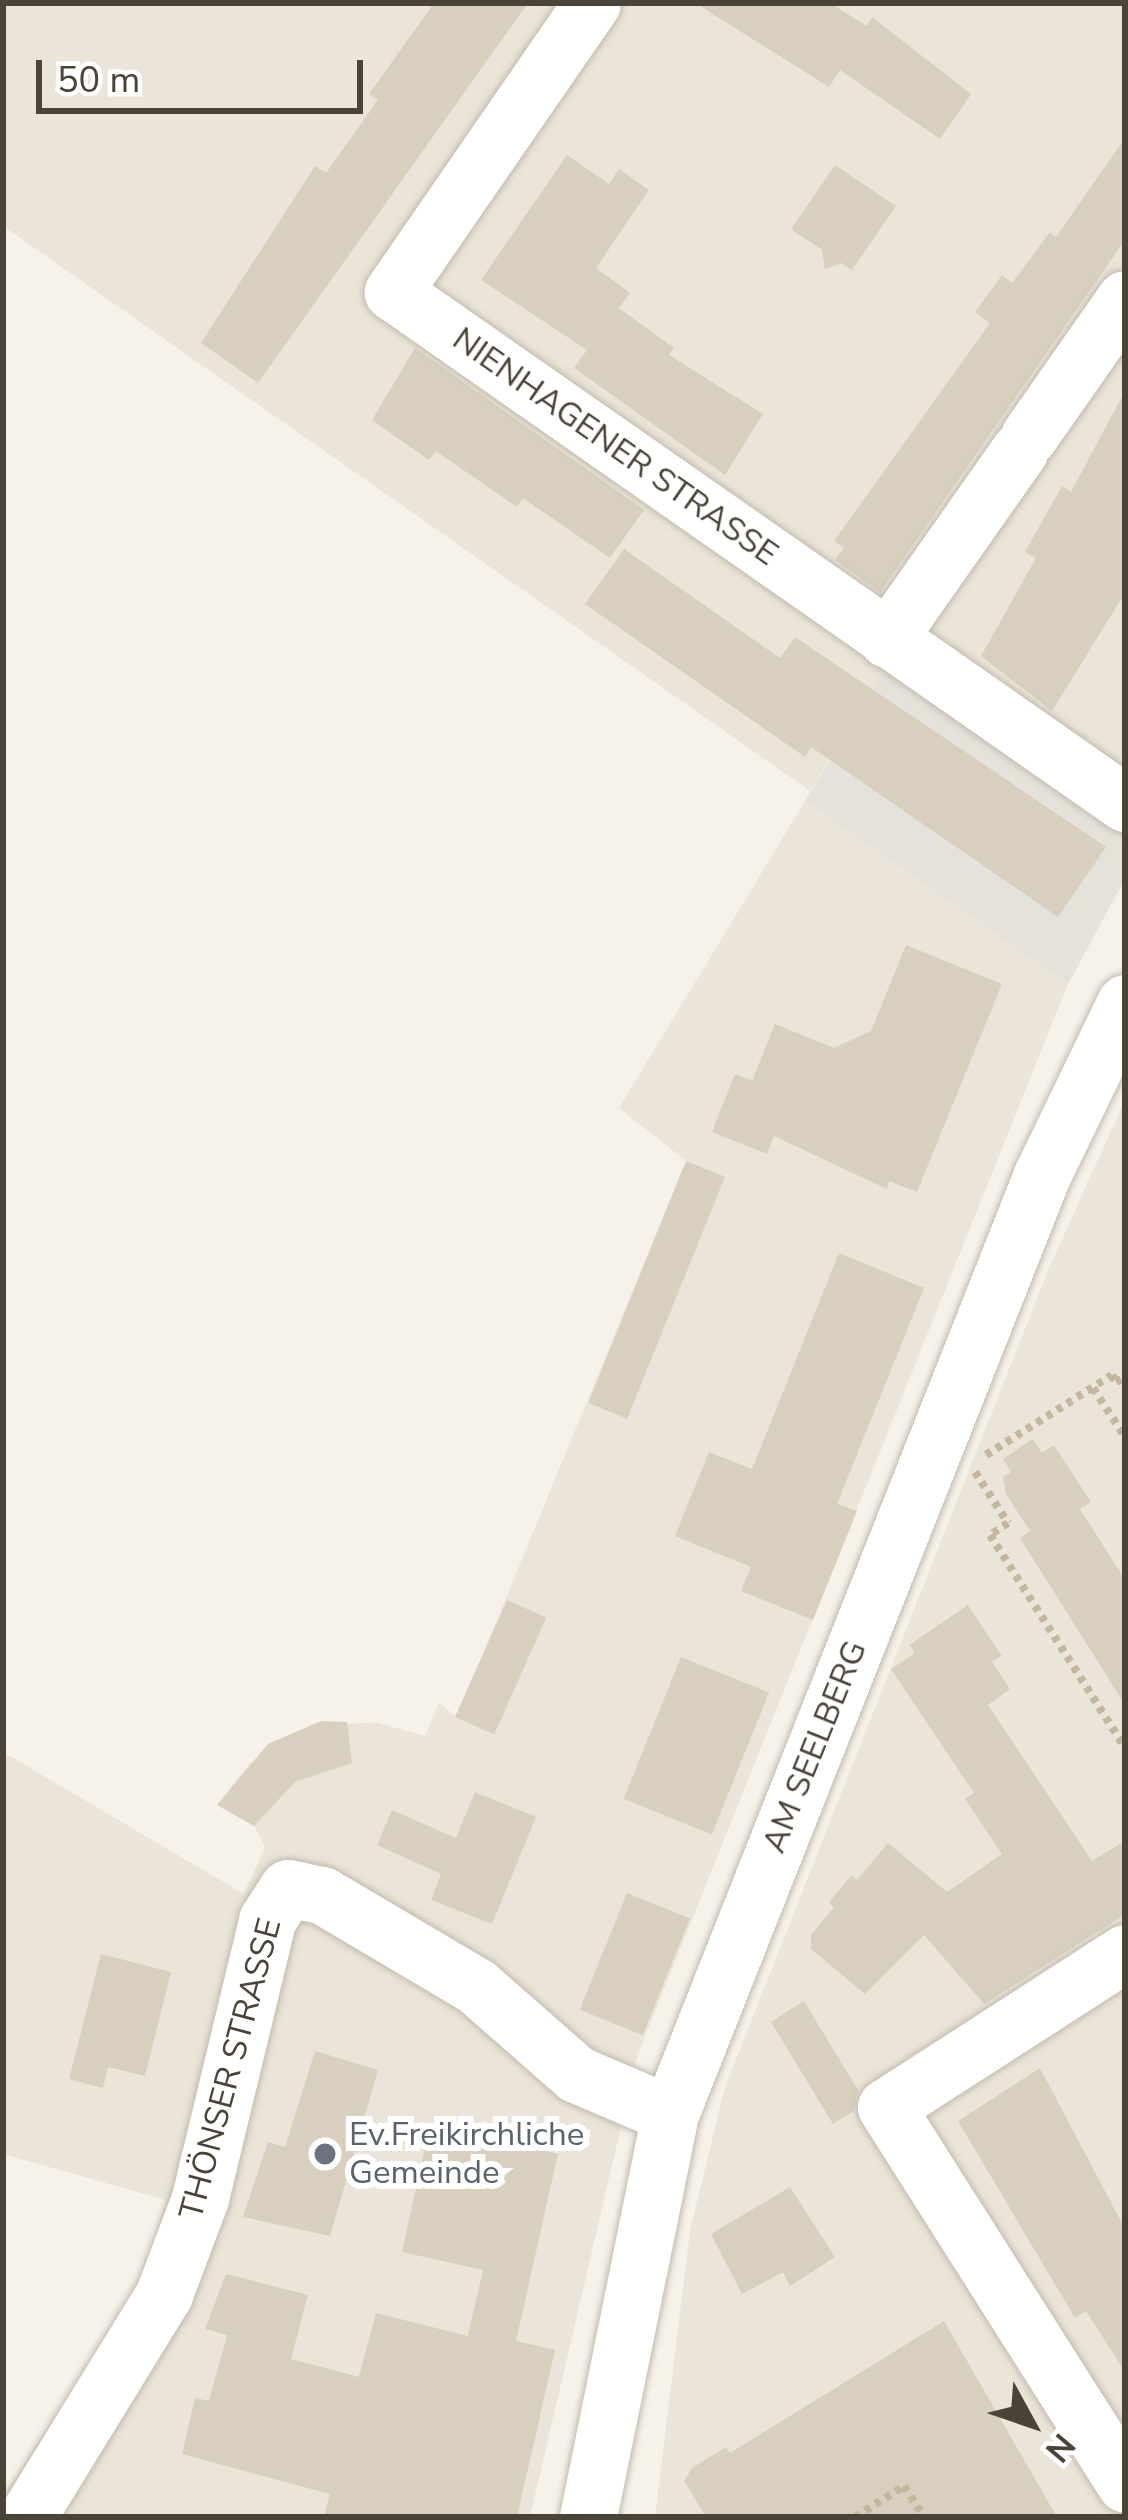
<!DOCTYPE html>
<meta charset="utf-8">
<style>
body{margin:0}
#map{position:relative;width:1128px;height:2520px;overflow:hidden;background:#f6f2ea;font-family:"Nunito Sans",sans-serif}
div>[style]{position:absolute}
.residential>*{inset:0;background:#eae5d8}
.industrial>*{inset:0;background:#e5e1db}
.building>*{inset:0;background:#d8cfbf;transform-origin:0 0}
.path>*{height:8px;margin-top:-4px;transform-origin:0;background:repeating-linear-gradient(90deg,#c4b79c 0 6px,transparent 0 12px)}
.roads{filter:drop-shadow(0 0 3px #c2bbac) drop-shadow(0 0 3px #c2bbac)}
.minor>*{height:57px;margin:-28.5px;padding:0 28.5px;transform-origin:28.5px;border-radius:28.5px;background:#fff}
.dots>*{width:33px;height:33px;translate:-50% -50%;box-sizing:border-box;border:6px solid #fff;border-radius:50%}
span{translate:-50% -50%;white-space:nowrap;text-align:center;line-height:1.15;-webkit-text-stroke:12px #fff;paint-order:stroke}
.street-label{font-size:33px;color:#4a4337}
.worship-label{font-size:33px;color:#5b616d}
.left{translate:0 -50%;text-align:left}
.frame{position:absolute;inset:0;border:6px solid #4a4337;pointer-events:none}
.north{position:absolute;left:972px;top:2364px;width:120px;height:120px;-webkit-text-stroke:9px #fff;paint-order:stroke;rotate:130deg;font-size:33px;font-weight:700;line-height:48px;text-align:center;color:#4a4337}
.north::after{content:'';display:block;margin:auto;width:42px;height:54px;background:#4a4337;clip-path:polygon(50% 0,100% 100%,50% 72%,0 100%)}
.scale{position:absolute;left:36px;top:60px;width:327px;height:54px;box-sizing:border-box;border:6px solid #4a4337;border-top:0;padding-left:15px;font-size:36px;line-height:42px;white-space:nowrap;color:#4a4337;-webkit-text-stroke:9px #fff;paint-order:stroke}
</style>
<div id="map">
<div class="residential">
<i style="clip-path:polygon(3px 3px,1125px 3px,1125px 816px,894px 657px,810px 791px,3px 226px)"></i>
<i style="clip-path:polygon(805px 801px,1068px 984px,638px 2054px,530px 2517px,3px 2517px,3px 2497px,144px 2280px,166px 2200px,3px 2154px,3px 1752px,244px 1894px,265px 1847px,254px 1825px,217px 1805px,250px 1763px,321px 1726px,375px 1722px,425px 1736px,439px 1703px,457px 1717px,686px 1161px,619px 1108px)"></i>
<i style="clip-path:polygon(1125px 1100px,1125px 2517px,655px 2517px,690px 2231px,725px 2087px,1049px 1268px)"></i>
</div>
<div class="industrial">
<i style="clip-path:polygon(893px 657px,1125px 816px,1125px 879px,1068px 984px,805px 801px)"></i>
</div>
<div class="building">
<i style="clip-path:polygon(434px 3px,528px 3px,258px 383px,201px 343px,315px 166px,326px 173px,378px 100px,369px 94px)"></i>
<i style="clip-path:polygon(695px 3px,830px 3px,867px 26px,872px 17px,971px 94px,940px 139px,840px 70px,829px 87px)"></i>
<i style="clip-path:polygon(1125px 138px,1125px 240px,880px 592px,835px 560px,844px 548px,834px 541px,990px 323px,975px 312px,1002px 275px,1012px 283px,1050px 232px,1056px 237px)"></i>
<i style="clip-path:polygon(567px 155px,609px 184px,619px 169px,649px 190px,596px 268px,630px 293px,619px 308px,674px 348px,669px 355px,763px 414px,725px 475px,574px 368px,587px 350px,481px 280px)"></i>
<i style="clip-path:polygon(835px 165px,896px 206px,852px 270px,841px 263px,825px 269px,822px 250px,791px 229px)"></i>
<i style="clip-path:polygon(415px 348px,644px 510px,610px 558px,523px 498px,517px 507px,436px 451px,429px 460px,372px 420px)"></i>
<i style="clip-path:polygon(1125px 391px,1125px 593px,1052px 711px,981px 656px,1036px 558px,1025px 552px,1062px 486px,1071px 492px)"></i>
<i style="clip-path:polygon(624px 549px,780px 658px,795px 637px,1106px 847px,1058px 917px,811px 747px,805px 757px,585px 604px)"></i>
<i style="clip-path:polygon(906px 945px,1002px 984px,917px 1192px,889px 1181px,887px 1189px,774px 1136px,767px 1154px,712px 1132px,735px 1074px,752px 1081px,775px 1024px,834px 1048px,871px 1031px)"></i>
<i style="left:686px;top:1161px;width:42px;height:261px;rotate:22deg"></i>
<i style="clip-path:polygon(839px 1253px,924px 1288px,837px 1504px,857px 1511px,813px 1620px,741px 1591px,751px 1567px,675px 1536px,709px 1452px,752px 1469px)"></i>
<i style="clip-path:polygon(1033px 1439px,1042px 1453px,1054px 1445px,1091px 1502px,1080px 1509px,1125px 1580px,1125px 1705px,1020px 1538px,1030px 1531px,1006px 1494px,1003px 1477px,1011px 1472px,1003px 1459px)"></i>
<i style="left:507px;top:1600px;width:43px;height:128px;rotate:24deg"></i>
<i style="clip-path:polygon(968px 1605px,1002px 1656px,992px 1662px,1010px 1689px,988px 1705px,1092px 1861px,1125px 1841px,1125px 1914px,984px 2004px,924px 1935px,865px 1994px,811px 1949px,811px 1935px,834px 1907px,829px 1902px,852px 1875px,857px 1880px,888px 1843px,947px 1892px,1002px 1854px,965px 1799px,974px 1793px,891px 1669px,915px 1653px,909px 1645px)"></i>
<i style="left:681px;top:1657px;width:95px;height:153px;rotate:22deg"></i>
<i style="clip-path:polygon(321px 1721px,347px 1722px,352px 1763px,295px 1782px,254px 1826px,217px 1805px,268px 1744px)"></i>
<i style="clip-path:polygon(475px 1792px,536px 1817px,492px 1924px,431px 1900px,441px 1874px,377px 1845px,392px 1810px,456px 1838px)"></i>
<i style="left:627px;top:1893px;width:68px;height:126px;rotate:22deg"></i>
<i style="clip-path:polygon(101px 1954px,171px 1972px,145px 2076px,108px 2067px,103px 2088px,69px 2079px)"></i>
<i style="clip-path:polygon(804px 2001px,858px 2090px,854px 2111px,833px 2124px,771px 2022px)"></i>
<i style="clip-path:polygon(315px 2051px,378px 2070px,330px 2236px,243px 2217px,268px 2142px,285px 2147px)"></i>
<i style="clip-path:polygon(1040px 2068px,1125px 2229px,1125px 2372px,1086px 2311px,1075px 2318px,958px 2121px)"></i>
<i style="clip-path:polygon(430px 2125px,558px 2154px,516px 2341px,555px 2350px,517px 2517px,324px 2517px,330px 2494px,182px 2454px,195px 2398px,209px 2401px,227px 2335px,205px 2329px,226px 2274px,308px 2295px,291px 2359px,359px 2377px,376px 2313px,468px 2336px,483px 2270px,402px 2252px)"></i>
<i style="clip-path:polygon(790px 2187px,835px 2257px,790px 2286px,783px 2272px,742px 2294px,711px 2234px)"></i>
<i style="clip-path:polygon(944px 2321px,1057px 2517px,706px 2517px,684px 2481px,692px 2468px,726px 2447px,730px 2453px)"></i>
</div>
<div class="path">
<i style="left:1093px;top:1388px;width:59px;rotate:56.9deg"></i>
<i style="left:986px;top:1455px;width:149px;rotate:-32.4deg"></i>
<i style="left:1112px;top:1375px;width:8px;rotate:60deg"></i>
<i style="left:1116px;top:1382px;width:10px;rotate:-29deg"></i>
<i style="left:975px;top:1472px;width:61px;rotate:57.1deg"></i>
<i style="left:1008px;top:1523px;width:22px;rotate:146deg"></i>
<i style="left:990px;top:1535px;width:252px;rotate:57.6deg"></i>
<i style="left:855px;top:2517px;width:58px;rotate:-32.3deg"></i>
<i style="left:904px;top:2486px;width:37px;rotate:57deg"></i>
</div>
<div class="roads">
<div class="minor">
<i style="left:592px;top:3px;width:351px;rotate:124.6deg"></i>
<i style="left:393px;top:292px;width:893px;rotate:34.92deg"></i>
<i style="left:1029px;top:436px;width:167px;rotate:-55deg"></i>
<i style="left:887px;top:639px;width:231px;rotate:-54.9deg"></i>
<i style="left:1125px;top:1953px;width:284px;rotate:147.2deg"></i>
<i style="left:886px;top:2107px;width:446px;rotate:57.6deg"></i>
<i style="left:27px;top:2517px;width:262px;rotate:-58.4deg"></i>
<i style="left:164px;top:2294px;width:103px;rotate:-69.4deg"></i>
<i style="left:200px;top:2198px;width:286px;rotate:-76.4deg"></i>
<i style="left:267px;top:1920px;width:38px;rotate:-57deg"></i>
<i style="left:288px;top:1888px;width:35px;rotate:12deg"></i>
<i style="left:322px;top:1895px;width:179px;rotate:30.6deg"></i>
<i style="left:476px;top:1986px;width:133px;rotate:41.3deg"></i>
<i style="left:576px;top:2074px;width:102px;rotate:23.1deg"></i>
<i style="left:588px;top:2517px;width:411px;rotate:-78.5deg"></i>
<i style="left:670px;top:2114px;width:1010px;rotate:-68.39deg"></i>
<i style="left:1042px;top:1175px;width:191px;rotate:-64.2deg"></i>
</div>
</div>
<div class="dots">
<i style="left:325px;top:2154px;background:#6b7280"></i>
</div>
<div class="street-label">
<span style="left:615px;top:447px;rotate:35deg">NIENHAGENER STRASSE</span>
<span style="left:815px;top:1747px;rotate:-68deg">AM SEELBERG</span>
<span style="left:231px;top:2069px;rotate:-75deg">THÖNSER STRASSE</span>
</div>
<div class="worship-label">
<span class="left" style="left:349px;top:2154px">Ev.Freikirchliche<br>Gemeinde</span>
</div>
<div class="frame"></div>
<div class="north">N</div>
<div class="scale">50 m</div>
</div>
